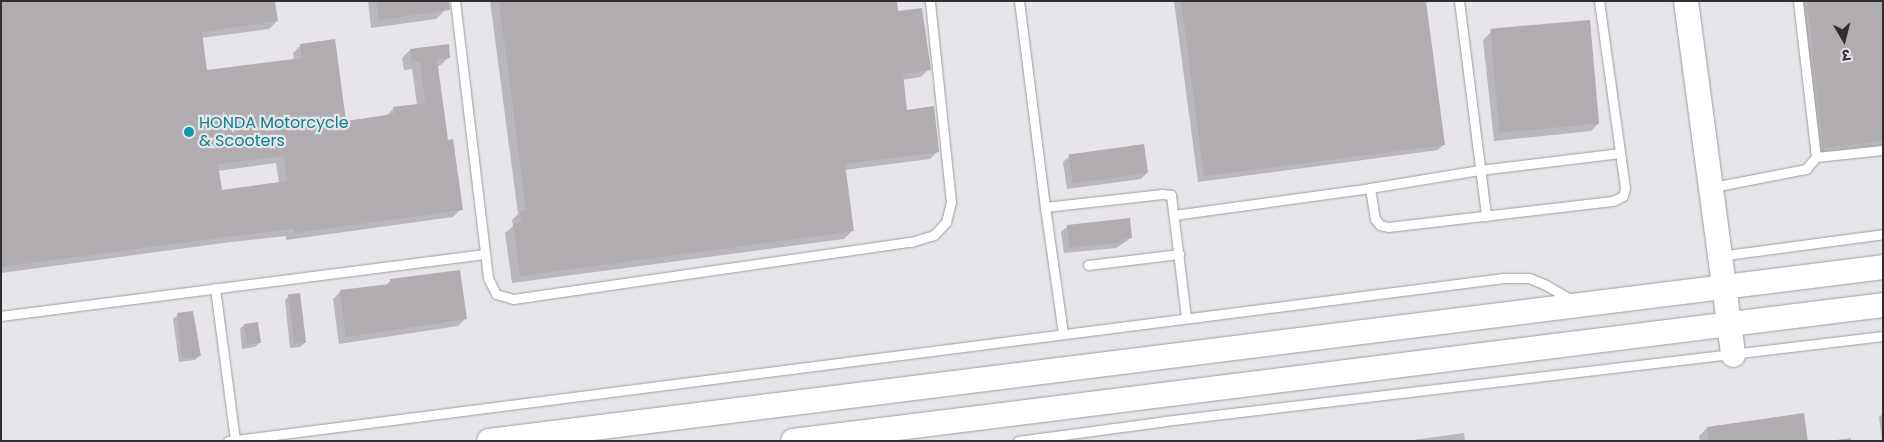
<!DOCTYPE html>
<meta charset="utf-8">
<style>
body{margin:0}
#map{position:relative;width:1884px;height:442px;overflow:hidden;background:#e7e5ea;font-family:Poppins,"Noto Sans Devanagari",sans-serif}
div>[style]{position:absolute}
.shadow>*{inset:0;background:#0003}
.building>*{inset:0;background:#b1acaf;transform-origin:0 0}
.roads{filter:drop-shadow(0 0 1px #9e9ca1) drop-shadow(0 0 1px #9e9ca1)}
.service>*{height:9px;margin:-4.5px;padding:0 4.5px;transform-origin:4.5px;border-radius:4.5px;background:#fff}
.tertiary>*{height:24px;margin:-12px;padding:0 12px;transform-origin:12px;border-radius:12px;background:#fff}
.dots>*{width:14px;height:14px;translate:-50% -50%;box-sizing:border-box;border:2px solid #e7e5ea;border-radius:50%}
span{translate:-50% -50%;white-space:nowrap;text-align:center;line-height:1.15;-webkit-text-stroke:4.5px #e7e5ea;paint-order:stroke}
.culture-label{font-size:16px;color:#0d838f}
.left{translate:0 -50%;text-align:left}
.frame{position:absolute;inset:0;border:2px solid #2f2e30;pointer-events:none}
.north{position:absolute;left:1819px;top:15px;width:50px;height:50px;-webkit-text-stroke:4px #e7e5ea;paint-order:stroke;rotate:172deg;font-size:14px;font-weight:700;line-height:20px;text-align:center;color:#2f2e30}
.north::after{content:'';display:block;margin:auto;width:18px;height:22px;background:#2f2e30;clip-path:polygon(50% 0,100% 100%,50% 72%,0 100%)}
</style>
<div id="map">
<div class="shadow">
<i style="clip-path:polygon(evenodd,1px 1px,277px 21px,269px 29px,201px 38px,206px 72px,294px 60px,293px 53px,301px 45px,345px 122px,386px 116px,394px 108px,417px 105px,412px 69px,404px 70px,402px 58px,410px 50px,449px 57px,441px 65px,437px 66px,447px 141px,461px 209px,453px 217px,286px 240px,286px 236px,231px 242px,1px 273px,1px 1px,276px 163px,279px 183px,221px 191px,218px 171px,276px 163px)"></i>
<i style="clip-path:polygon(368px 1px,442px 1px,444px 11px,436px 19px,371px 28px)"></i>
<i style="clip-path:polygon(490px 1px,896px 1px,897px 13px,929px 69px,921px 77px,902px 80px,906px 111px,938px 151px,930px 159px,844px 170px,852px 231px,844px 239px,512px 283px,505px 233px,513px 226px,512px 220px,518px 214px)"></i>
<i style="clip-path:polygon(1174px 1px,1425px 1px,1444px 144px,1438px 150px,1198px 182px)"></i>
<i style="clip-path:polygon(1798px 1px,1883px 1px,1883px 147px,1815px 155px)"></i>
<i style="clip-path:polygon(1491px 32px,1599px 123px,1591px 131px,1494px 141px,1483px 40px)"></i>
<i style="clip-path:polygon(1070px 156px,1147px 173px,1141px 179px,1067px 189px,1063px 162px)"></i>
<i style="clip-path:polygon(1068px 226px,1131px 238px,1116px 248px,1064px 253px,1061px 232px)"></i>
<i style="clip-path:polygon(390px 281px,465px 319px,458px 326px,339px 344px,333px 299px,340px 292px,385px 286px)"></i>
<i style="clip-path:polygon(289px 295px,305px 343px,300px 347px,290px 348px,285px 300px)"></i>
<i style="clip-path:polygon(178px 315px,199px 356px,195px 360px,179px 362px,173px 319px)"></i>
<i style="clip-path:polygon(244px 325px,259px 343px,255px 347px,242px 349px,240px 329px)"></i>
<i style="clip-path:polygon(1883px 414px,1883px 441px,1882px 441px,1879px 417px)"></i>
<i style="clip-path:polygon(1707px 428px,1806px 441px,1700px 441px,1699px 436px)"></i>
<i style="clip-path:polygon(1464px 433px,1465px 441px,1406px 441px)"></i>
<i style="clip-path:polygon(1851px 438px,1851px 441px,1829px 441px)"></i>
</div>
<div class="building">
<i style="clip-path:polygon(evenodd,1px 1px,275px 1px,278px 21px,202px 32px,207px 70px,302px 58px,300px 44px,335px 39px,346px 121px,394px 114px,393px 107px,425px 103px,420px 62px,412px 63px,410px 49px,449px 44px,450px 58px,437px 59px,448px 140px,453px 139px,463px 210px,294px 233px,294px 229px,240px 235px,1px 267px,1px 1px,284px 156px,287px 181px,222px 190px,218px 164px,284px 156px)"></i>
<i style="clip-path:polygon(376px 1px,449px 1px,450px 10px,379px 20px)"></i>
<i style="clip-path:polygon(499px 1px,897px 1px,898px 11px,922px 8px,931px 70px,903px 74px,907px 110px,934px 106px,939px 152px,845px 164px,854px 231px,520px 276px,513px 224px,521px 222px,520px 211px,526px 210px)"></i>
<i style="clip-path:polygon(1181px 1px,1426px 1px,1445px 145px,1204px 176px)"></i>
<i style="clip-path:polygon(1807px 1px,1883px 1px,1883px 141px,1823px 148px)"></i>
<i style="left:1590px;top:20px;width:104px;height:100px;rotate:85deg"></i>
<i style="left:1144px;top:144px;width:29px;height:76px;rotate:82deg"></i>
<i style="clip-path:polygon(1130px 218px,1132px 238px,1123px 239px,1124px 242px,1070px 248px,1067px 225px)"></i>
<i style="clip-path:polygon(460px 270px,467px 319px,346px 337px,340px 290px,390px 284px,390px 279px)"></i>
<i style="left:300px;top:293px;width:50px;height:12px;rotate:83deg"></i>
<i style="clip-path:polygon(193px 311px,201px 356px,182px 359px,177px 313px)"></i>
<i style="left:258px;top:322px;width:21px;height:14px;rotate:82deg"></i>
<i style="clip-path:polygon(1804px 413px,1808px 441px,1709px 441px,1707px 427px)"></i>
</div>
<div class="roads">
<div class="service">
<i style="left:455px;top:1px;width:279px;rotate:83.2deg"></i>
<i style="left:488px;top:278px;width:18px;rotate:63deg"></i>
<i style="left:496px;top:294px;width:18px;rotate:16deg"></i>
<i style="left:513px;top:299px;width:402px;rotate:-8.2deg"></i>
<i style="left:911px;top:242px;width:24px;rotate:-17deg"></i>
<i style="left:934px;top:235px;width:18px;rotate:-47deg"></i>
<i style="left:946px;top:222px;width:21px;rotate:-76deg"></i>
<i style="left:951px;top:202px;width:202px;rotate:-96deg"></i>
<i style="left:1019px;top:1px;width:208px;rotate:82.8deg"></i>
<i style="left:1045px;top:207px;width:118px;rotate:-6.3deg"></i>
<i style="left:1162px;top:194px;width:9px;rotate:6deg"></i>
<i style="left:1171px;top:195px;width:124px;rotate:83deg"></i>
<i style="left:1459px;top:1px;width:217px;rotate:82.8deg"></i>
<i style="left:1816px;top:157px;width:67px;rotate:-6deg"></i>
<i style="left:1713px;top:187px;width:95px;rotate:-11deg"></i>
<i style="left:1806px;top:169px;width:16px;rotate:-50deg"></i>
<i style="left:1816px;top:157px;width:157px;rotate:-96.6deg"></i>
<i style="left:1370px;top:188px;width:31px;rotate:81deg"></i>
<i style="left:1375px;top:219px;width:8px;rotate:50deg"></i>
<i style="left:1380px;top:225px;width:8px;rotate:14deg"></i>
<i style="left:1388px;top:227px;width:226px;rotate:-6.6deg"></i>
<i style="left:1613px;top:201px;width:11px;rotate:-27deg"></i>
<i style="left:1623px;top:196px;width:8px;rotate:-76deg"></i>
<i style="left:1625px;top:188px;width:189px;rotate:-97.9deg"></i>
<i style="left:1045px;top:207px;width:128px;rotate:81.9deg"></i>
<i style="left:1174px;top:215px;width:198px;rotate:-7.8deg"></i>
<i style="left:1370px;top:188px;width:111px;rotate:-9.3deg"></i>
<i style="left:1480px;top:170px;width:141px;rotate:-6.9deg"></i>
<i style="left:1719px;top:256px;width:165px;rotate:-7.6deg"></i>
<i style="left:1088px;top:265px;width:92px;rotate:-6.9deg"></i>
<i style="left:215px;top:288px;width:153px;rotate:82.5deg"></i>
<i style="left:1px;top:316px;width:487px;rotate:-7.3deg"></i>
<i style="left:228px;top:441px;width:1286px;rotate:-7.28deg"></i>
<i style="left:1504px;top:278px;width:25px"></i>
<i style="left:1529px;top:278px;width:16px;rotate:22deg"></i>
<i style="left:1544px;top:284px;width:32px;rotate:30deg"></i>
<i style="left:1018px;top:441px;width:148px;rotate:-7.7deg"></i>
<i style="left:1165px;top:421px;width:723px;rotate:-6.75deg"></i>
</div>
<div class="tertiary">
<i style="left:1686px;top:1px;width:357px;rotate:82.4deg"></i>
<i style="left:489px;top:441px;width:1405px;rotate:-7.11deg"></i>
<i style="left:793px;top:441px;width:1098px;rotate:-7.11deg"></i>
</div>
</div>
<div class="dots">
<i style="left:189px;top:132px;background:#0f9aa8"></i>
</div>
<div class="culture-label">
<span class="left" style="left:199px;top:132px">HONDA Motorcycle<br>&amp; Scooters</span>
</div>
<div class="frame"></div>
<div class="north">उ</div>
</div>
